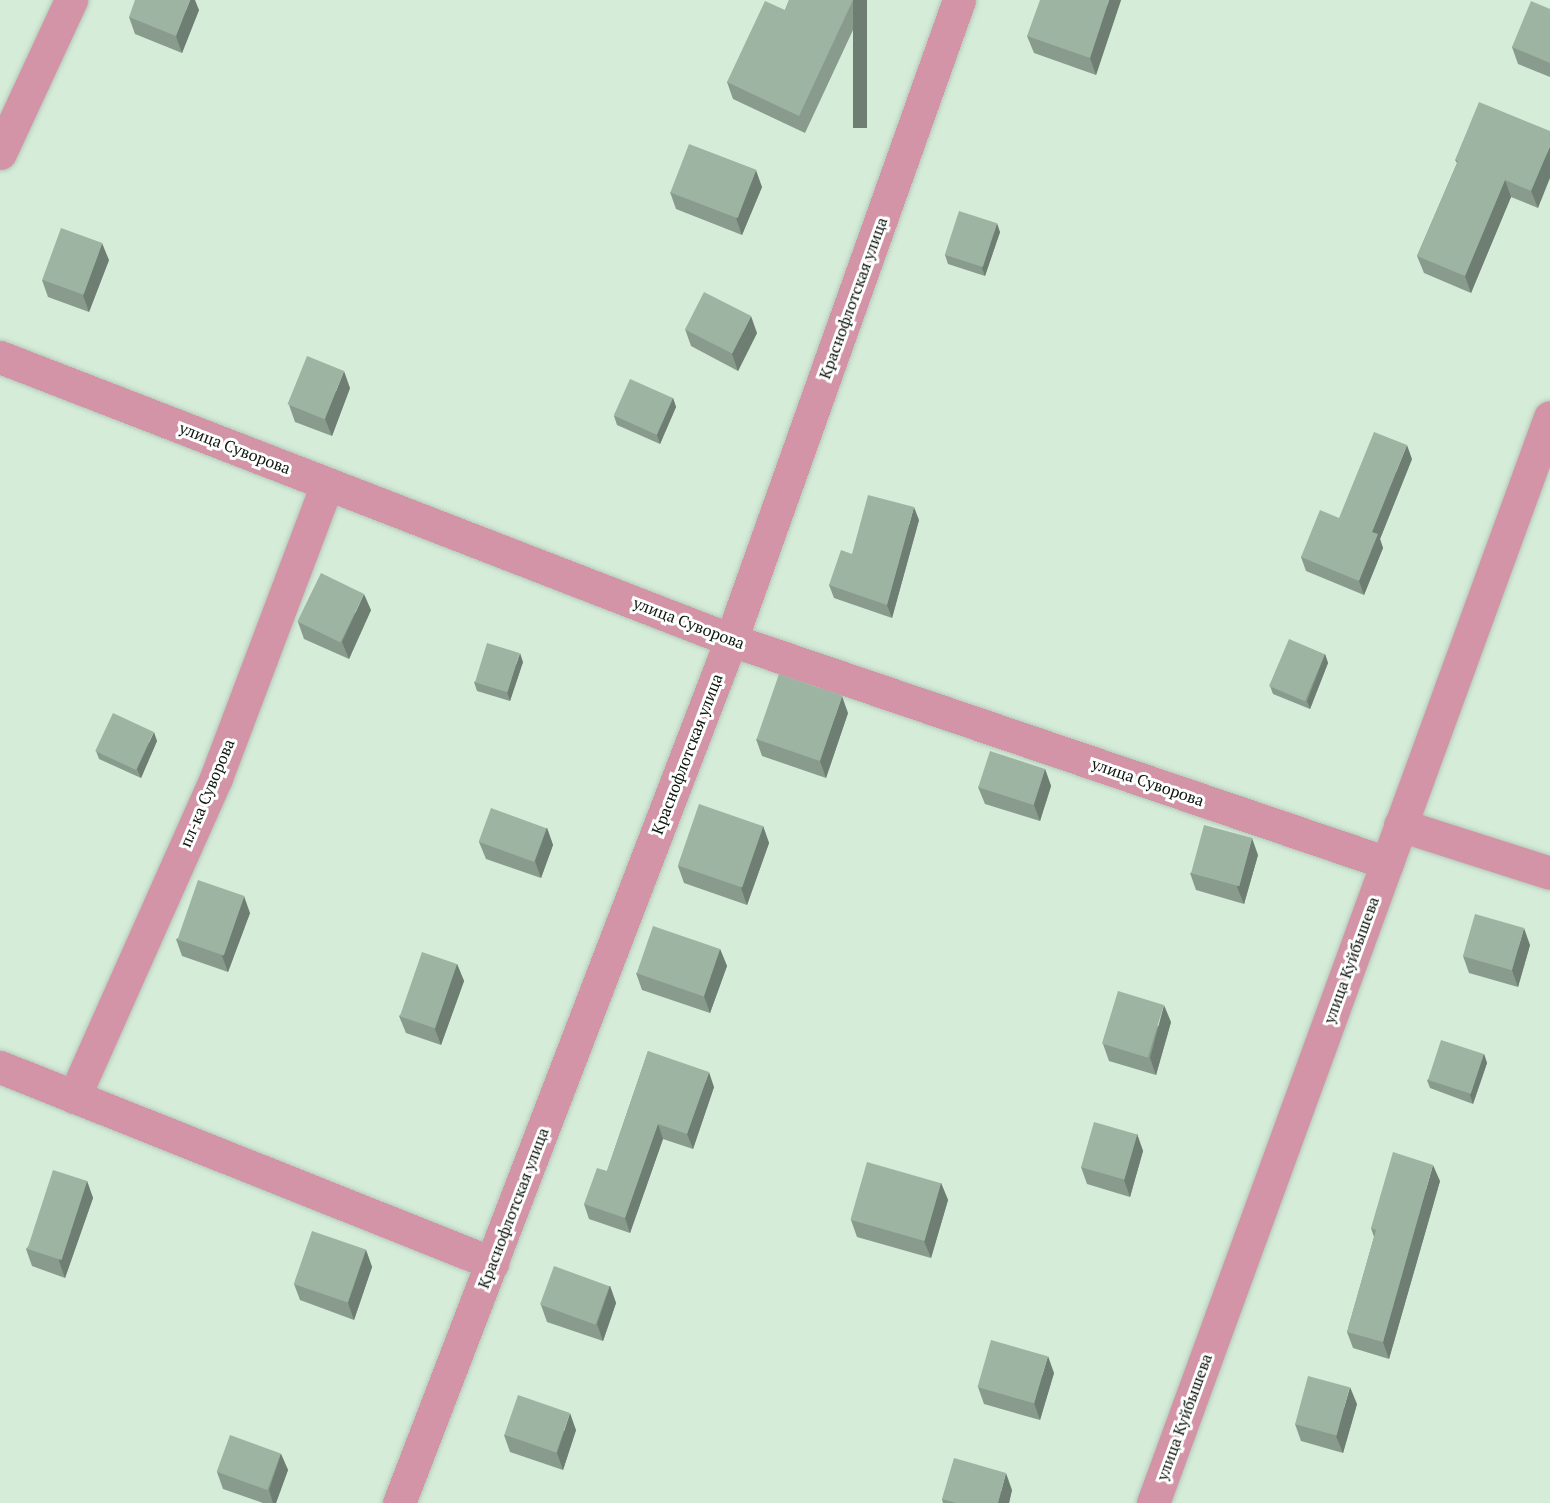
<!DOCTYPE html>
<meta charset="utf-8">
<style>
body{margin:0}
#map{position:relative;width:1550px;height:1503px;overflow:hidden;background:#d5ecd9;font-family:"PT Serif",serif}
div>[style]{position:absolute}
.roads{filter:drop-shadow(0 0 2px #b5c9b9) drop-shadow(0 0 2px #b5c9b9)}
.minor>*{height:33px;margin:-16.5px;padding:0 16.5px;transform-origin:16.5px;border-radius:16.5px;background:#d394a7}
.wall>*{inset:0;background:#889b8c}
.shaded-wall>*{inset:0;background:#6f7e72;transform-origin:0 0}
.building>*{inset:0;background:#9eb4a3;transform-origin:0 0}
span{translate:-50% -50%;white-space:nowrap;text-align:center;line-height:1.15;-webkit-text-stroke:6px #fff;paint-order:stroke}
.street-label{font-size:16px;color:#0c140e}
</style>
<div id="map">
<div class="roads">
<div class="minor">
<i style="left:0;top:153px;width:169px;rotate:-65.1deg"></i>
<i style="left:0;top:357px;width:784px;rotate:21.16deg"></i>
<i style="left:731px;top:640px;width:693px;rotate:18.77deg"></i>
<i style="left:1400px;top:825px;width:157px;rotate:17.7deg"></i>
<i style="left:0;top:1067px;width:530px;rotate:21.72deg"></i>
<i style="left:74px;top:1097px;width:349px;rotate:-66deg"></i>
<i style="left:216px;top:778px;width:314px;rotate:-69.3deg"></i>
<i style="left:399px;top:1503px;width:925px;rotate:-68.96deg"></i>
<i style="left:731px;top:640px;width:679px;rotate:-70.39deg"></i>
<i style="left:1153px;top:1503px;width:1156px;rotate:-69.92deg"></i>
</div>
</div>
<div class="wall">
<i style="clip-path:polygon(789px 0,867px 0,805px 133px,733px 99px,727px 82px,785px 10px)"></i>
<i style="clip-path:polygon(1121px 0,1096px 75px,1034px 53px,1027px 36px)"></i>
<i style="clip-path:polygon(1550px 9px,1550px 77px,1518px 64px,1512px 47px)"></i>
<i style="clip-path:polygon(199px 10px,182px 53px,135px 34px,129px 17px)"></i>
<i style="clip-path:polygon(1550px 131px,1538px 208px,1511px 197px,1471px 293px,1424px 273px,1417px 256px,1457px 163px,1455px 160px)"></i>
<i style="clip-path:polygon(762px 187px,742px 235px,676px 209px,670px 192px)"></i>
<i style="clip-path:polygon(1000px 232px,985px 276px,948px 264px,945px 255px)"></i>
<i style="clip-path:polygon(109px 260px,89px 312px,48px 297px,42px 280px)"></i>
<i style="clip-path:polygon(685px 329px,757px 333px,738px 371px,691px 346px)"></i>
<i style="clip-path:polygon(350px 388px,332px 436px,295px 422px,289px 405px)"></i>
<i style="clip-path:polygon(673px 398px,676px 407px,660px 444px,617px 425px,614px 416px)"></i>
<i style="clip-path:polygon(1412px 459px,1380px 539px,1383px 548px,1364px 595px,1306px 571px,1301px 557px,1339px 518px)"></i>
<i style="clip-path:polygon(919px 520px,892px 618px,834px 598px,829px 585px,852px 554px)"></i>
<i style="clip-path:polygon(371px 610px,349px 659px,304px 639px,298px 622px)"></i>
<i style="clip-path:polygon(1325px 654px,1328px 663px,1310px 709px,1273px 694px,1270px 686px)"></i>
<i style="clip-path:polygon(523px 662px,510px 701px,477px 691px,474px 682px)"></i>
<i style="clip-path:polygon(848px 713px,826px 778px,762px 756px,756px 739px)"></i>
<i style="clip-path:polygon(157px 741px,141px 778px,99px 759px,96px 751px)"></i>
<i style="clip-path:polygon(1045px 769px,1051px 786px,1040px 821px,985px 804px,978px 787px)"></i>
<i style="clip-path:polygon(763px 826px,769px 843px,747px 905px,684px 883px,678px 866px)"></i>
<i style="clip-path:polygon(547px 828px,553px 845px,541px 878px,486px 859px,479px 842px)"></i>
<i style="clip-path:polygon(1258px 855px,1244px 904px,1196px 890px,1190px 873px)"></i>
<i style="clip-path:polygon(250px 913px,228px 972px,182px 956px,176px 939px)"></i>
<i style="clip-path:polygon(1530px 945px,1518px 987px,1469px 973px,1463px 956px)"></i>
<i style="clip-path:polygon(720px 949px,727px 966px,710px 1013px,642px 990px,636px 973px)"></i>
<i style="clip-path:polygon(457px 964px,464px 981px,441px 1045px,406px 1033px,399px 1016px)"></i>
<i style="clip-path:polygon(1171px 1022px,1156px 1075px,1109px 1061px,1103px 1044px)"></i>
<i style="clip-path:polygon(648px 1051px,714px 1087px,693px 1149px,663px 1139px,630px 1233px,589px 1219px,584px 1204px,607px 1171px)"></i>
<i style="clip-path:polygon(1484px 1054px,1487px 1063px,1473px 1104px,1430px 1088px,1427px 1080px)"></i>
<i style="clip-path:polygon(1137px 1134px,1143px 1151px,1130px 1197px,1087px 1184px,1081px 1167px)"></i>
<i style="clip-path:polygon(87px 1181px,93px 1198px,65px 1278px,32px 1266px,26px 1249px)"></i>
<i style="clip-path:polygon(1440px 1181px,1389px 1359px,1353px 1348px,1347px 1332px,1374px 1237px,1371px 1228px)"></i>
<i style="clip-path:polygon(941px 1183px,948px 1200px,931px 1258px,857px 1237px,851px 1220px)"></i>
<i style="clip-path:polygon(366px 1250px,372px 1267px,354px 1320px,300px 1300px,294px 1284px)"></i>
<i style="clip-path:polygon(610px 1286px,616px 1303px,603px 1341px,547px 1322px,541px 1305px)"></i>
<i style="clip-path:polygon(1054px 1373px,1040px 1420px,984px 1404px,978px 1387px)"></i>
<i style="clip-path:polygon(1357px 1404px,1343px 1453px,1301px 1441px,1295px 1424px)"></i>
<i style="clip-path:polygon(576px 1430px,563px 1470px,510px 1452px,504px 1435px)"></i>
<i style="clip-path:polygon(281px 1454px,288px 1470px,276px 1503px,263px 1503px,223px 1489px,217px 1472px)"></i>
<i style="clip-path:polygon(1012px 1490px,1009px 1503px,943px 1503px,942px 1499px)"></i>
</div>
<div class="shaded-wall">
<i style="clip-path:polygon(190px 0,195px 0,199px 10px,182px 53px,176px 36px)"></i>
<i style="left:853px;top:0;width:14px;height:128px"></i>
<i style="clip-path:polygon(1109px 0,1121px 0,1096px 75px,1090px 58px)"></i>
<i style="clip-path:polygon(1550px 146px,1550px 178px,1538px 208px,1531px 191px)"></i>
<i style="clip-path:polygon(756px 170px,762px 187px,742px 235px,736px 218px)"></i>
<i style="clip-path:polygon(1505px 180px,1511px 197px,1471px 293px,1465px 276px)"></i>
<i style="clip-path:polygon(997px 223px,1000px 232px,985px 276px,982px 268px)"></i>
<i style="clip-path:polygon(102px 243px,109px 260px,89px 312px,83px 295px)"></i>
<i style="clip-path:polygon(751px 316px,757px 333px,738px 371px,732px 354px)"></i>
<i style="clip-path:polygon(344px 371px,350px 388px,332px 436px,325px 419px)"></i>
<i style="clip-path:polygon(673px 398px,676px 407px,660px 444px,657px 435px)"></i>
<i style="clip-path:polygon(1407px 445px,1412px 459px,1380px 539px,1383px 548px,1364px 595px,1359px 581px,1372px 532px)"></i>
<i style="clip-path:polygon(914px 507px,919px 520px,892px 618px,887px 605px)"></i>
<i style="clip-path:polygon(364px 594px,371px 610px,349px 659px,342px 642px)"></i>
<i style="clip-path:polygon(520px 653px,523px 662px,510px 701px,507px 692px)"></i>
<i style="clip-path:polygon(1325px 654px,1328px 663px,1310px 709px,1307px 701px)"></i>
<i style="clip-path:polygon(842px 696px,848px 713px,826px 778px,820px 761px)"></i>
<i style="clip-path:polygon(154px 732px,157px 741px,141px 778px,137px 769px)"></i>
<i style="clip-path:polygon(1045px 769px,1051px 786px,1040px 821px,1034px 805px)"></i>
<i style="clip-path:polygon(763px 826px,769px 843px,747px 905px,741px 888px)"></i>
<i style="clip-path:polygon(547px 828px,553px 845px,541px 878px,535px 861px)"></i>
<i style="clip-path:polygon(1252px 838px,1258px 855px,1244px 904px,1237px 887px)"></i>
<i style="clip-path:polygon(244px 896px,250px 913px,228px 972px,222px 956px)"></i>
<i style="clip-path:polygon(1524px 928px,1530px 945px,1518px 987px,1512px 970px)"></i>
<i style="clip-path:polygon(720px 949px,727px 966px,710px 1013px,704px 996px)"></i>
<i style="clip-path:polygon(457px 964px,464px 981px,441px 1045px,435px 1029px)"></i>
<i style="clip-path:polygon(1164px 1005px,1171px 1022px,1156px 1075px,1150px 1058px)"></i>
<i style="clip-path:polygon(1484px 1054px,1487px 1063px,1473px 1104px,1470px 1095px)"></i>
<i style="clip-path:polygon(709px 1072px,714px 1087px,693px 1149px,687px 1134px)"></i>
<i style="clip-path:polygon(658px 1124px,663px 1139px,630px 1233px,625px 1218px)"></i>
<i style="clip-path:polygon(1137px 1134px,1143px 1151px,1130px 1197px,1124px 1180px)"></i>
<i style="clip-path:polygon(1433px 1165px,1440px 1181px,1389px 1359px,1383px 1342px)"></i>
<i style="clip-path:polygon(87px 1181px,93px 1198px,65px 1278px,59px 1261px)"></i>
<i style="clip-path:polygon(941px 1183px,948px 1200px,931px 1258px,924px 1241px)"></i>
<i style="clip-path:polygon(366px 1250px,372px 1267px,354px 1320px,348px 1303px)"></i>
<i style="clip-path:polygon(610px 1286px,616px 1303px,603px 1341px,597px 1324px)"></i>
<i style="clip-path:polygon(1048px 1356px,1054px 1373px,1040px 1420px,1034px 1403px)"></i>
<i style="clip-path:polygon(1350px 1387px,1357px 1404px,1343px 1453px,1336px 1436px)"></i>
<i style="clip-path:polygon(570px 1413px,576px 1430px,563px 1470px,557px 1453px)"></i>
<i style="clip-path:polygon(281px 1454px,288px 1470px,276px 1503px,273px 1503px,269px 1490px)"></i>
<i style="clip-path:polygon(1006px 1473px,1012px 1490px,1009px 1503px,998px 1503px)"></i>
</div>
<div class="building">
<i style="clip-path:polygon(135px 0,190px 0,176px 36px,129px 17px)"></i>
<i style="clip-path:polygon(789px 0,853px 0,799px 116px,727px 82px,765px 1px,785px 10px)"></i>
<i style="clip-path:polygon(1040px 0,1109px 0,1090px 58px,1027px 36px)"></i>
<i style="clip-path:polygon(1531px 1px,1550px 9px,1550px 63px,1512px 47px)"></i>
<i style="clip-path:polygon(1479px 102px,1550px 131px,1550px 146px,1531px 191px,1505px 180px,1465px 276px,1417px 256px,1458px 161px,1455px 160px)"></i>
<i style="left:689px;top:144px;width:72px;height:52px;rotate:21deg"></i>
<i style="left:959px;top:211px;width:40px;height:46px;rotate:18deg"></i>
<i style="left:61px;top:228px;width:44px;height:55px;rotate:20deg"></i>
<i style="left:704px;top:292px;width:53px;height:42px;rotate:27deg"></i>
<i style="left:307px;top:356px;width:40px;height:52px;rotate:22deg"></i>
<i style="left:630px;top:379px;width:47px;height:40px;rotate:24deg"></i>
<i style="clip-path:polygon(1374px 432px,1407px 445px,1372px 532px,1378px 534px,1359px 581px,1301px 557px,1320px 510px,1339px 518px)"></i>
<i style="clip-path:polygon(868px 495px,914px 507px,887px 605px,829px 585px,841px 550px,852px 554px)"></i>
<i style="left:321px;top:573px;width:48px;height:54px;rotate:26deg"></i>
<i style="left:1289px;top:639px;width:39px;height:51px;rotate:23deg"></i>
<i style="left:487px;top:643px;width:34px;height:41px;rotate:17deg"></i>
<i style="left:779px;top:674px;width:67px;height:69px;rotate:19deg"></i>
<i style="left:113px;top:713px;width:45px;height:42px;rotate:25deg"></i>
<i style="left:990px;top:751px;width:58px;height:38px;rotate:18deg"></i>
<i style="left:699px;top:804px;width:68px;height:65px;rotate:19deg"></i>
<i style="left:491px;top:808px;width:59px;height:36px;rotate:20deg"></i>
<i style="left:1204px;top:825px;width:50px;height:50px;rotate:15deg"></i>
<i style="left:198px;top:880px;width:49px;height:63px;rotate:19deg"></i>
<i style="left:1475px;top:914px;width:51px;height:44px;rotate:16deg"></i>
<i style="left:653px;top:926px;width:71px;height:50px;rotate:19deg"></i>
<i style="left:422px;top:952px;width:37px;height:68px;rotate:19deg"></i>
<i style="left:1118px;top:991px;width:48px;height:55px;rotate:17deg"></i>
<i style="left:1441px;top:1040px;width:45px;height:42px;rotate:18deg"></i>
<i style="clip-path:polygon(648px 1051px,709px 1072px,687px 1134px,658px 1124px,625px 1218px,584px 1204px,597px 1168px,607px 1171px)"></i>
<i style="left:1094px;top:1122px;width:45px;height:47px;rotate:16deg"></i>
<i style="clip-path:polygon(1393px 1152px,1433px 1165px,1383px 1342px,1347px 1332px,1376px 1230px,1371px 1228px)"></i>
<i style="left:867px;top:1162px;width:77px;height:60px;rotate:16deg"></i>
<i style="left:53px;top:1170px;width:36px;height:83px;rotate:18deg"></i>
<i style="left:312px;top:1231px;width:57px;height:56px;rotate:19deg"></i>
<i style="left:554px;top:1266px;width:59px;height:41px;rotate:20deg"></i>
<i style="left:991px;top:1340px;width:59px;height:49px;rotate:16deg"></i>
<i style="left:1308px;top:1376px;width:43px;height:50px;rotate:15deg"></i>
<i style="left:518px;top:1395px;width:55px;height:42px;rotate:19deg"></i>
<i style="left:230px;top:1435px;width:54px;height:39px;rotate:20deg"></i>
<i style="clip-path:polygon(954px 1458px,1006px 1473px,998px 1503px,956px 1503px,942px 1499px)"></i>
</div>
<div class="street-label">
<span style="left:853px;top:298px;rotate:-70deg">Краснофлотская улица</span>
<span style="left:235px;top:448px;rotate:21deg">улица Суворова</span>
<span style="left:689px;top:623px;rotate:21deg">улица Суворова</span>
<span style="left:687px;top:754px;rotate:-69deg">Краснофлотская улица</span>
<span style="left:1148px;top:782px;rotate:19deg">улица Суворова</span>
<span style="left:207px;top:793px;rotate:-67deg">пл-ка Суворова</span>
<span style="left:1351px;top:960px;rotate:-70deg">улица Куйбышева</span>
<span style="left:513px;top:1208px;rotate:-69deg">Краснофлотская улица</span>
<span style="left:1184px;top:1417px;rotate:-70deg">улица Куйбышева</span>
</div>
</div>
